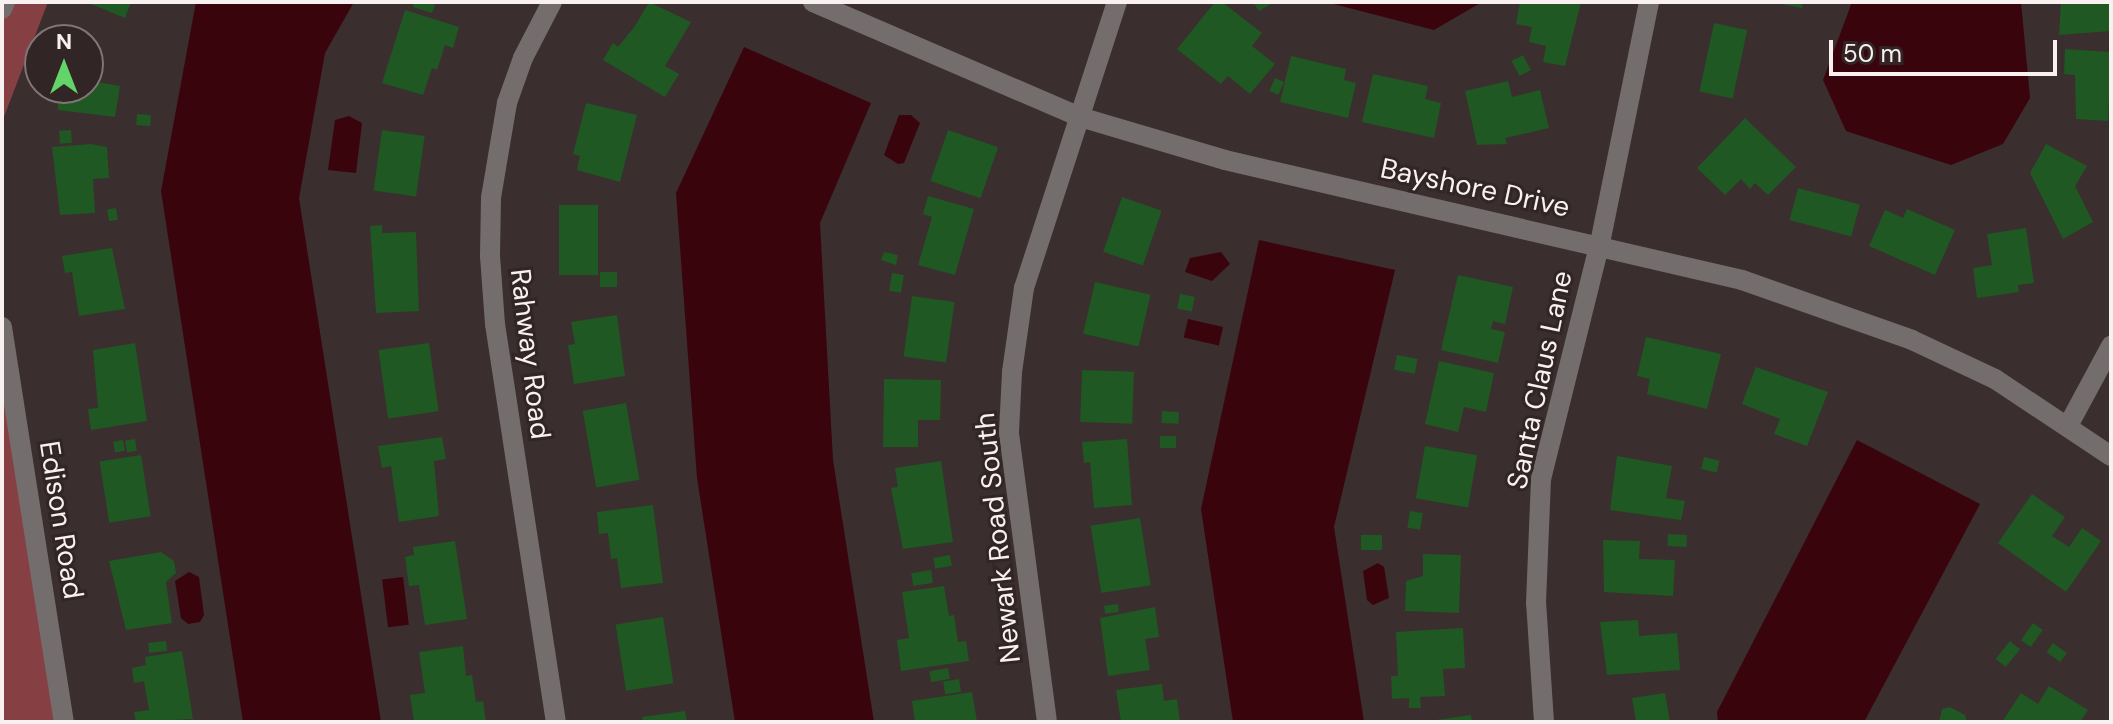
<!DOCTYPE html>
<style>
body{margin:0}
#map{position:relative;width:2113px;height:724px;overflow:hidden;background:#3b2e2e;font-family:"DM Sans",sans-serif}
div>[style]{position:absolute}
.green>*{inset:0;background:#864044}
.water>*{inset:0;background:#3a040d;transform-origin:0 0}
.building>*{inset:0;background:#1f5823;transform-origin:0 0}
.minor>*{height:20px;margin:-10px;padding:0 10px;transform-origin:10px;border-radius:10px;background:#746d6d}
span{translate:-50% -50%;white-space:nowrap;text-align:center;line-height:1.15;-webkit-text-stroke:6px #312525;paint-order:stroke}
.street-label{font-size:28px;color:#f9f0f0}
.frame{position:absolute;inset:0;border:4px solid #f9f0f0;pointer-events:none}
.north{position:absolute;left:24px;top:24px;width:80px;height:80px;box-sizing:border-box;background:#312525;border:2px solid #817676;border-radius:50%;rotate:0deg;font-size:22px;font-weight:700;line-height:32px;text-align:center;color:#f9f0f0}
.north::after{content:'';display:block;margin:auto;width:28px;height:36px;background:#62d469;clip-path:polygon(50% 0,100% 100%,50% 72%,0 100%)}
.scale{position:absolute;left:1829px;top:40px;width:228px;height:36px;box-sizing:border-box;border:4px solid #f9f0f0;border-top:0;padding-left:10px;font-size:24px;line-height:28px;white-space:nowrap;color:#f9f0f0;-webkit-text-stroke:6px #312525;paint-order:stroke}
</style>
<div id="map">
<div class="green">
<i style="clip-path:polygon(2px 2px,48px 2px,2px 122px)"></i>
<i style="clip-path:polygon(2px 305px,66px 722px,2px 722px)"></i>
</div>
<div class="water">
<i style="clip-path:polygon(196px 2px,354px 2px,325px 53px,299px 198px,381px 722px,243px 722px,161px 191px)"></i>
<i style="clip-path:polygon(1326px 2px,1482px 2px,1434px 30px)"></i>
<i style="clip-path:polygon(1852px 2px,2021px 2px,2030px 98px,2003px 144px,1951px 165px,1846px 131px,1823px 80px)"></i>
<i style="clip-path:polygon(744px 47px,871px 103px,820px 223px,833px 460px,874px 722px,735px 722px,697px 478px,676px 193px)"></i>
<i style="clip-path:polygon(899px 115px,911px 115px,920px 123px,904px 163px,898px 164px,884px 155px)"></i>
<i style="clip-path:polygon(349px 116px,362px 123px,356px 173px,328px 170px,335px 120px)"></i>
<i style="clip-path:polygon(1259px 240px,1395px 270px,1334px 527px,1364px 722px,1233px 722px,1201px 509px)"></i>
<i style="clip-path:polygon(1221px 252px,1230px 264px,1212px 281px,1185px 272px,1190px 258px)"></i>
<i style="left:1188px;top:319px;width:36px;height:19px;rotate:13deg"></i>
<i style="clip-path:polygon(1857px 440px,1980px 504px,1864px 722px,1718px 722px,1717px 712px)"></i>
<i style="clip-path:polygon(1378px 563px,1384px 567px,1389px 598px,1373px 605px,1367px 600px,1363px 571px)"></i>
<i style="clip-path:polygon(189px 572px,199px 577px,204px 615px,200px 622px,188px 624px,181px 618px,175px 581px)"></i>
<i style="left:403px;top:577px;width:48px;height:21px;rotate:83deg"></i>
</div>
<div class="building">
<i style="clip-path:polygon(86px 2px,131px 2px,125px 18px)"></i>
<i style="clip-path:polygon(414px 2px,436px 2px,432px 13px,413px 7px)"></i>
<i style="clip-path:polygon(649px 2px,691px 22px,665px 66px,679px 74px,665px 97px,603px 60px,613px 43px,618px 47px,635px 26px)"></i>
<i style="clip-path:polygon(1215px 2px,1222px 2px,1262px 33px,1252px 46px,1275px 64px,1250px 94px,1228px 76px,1221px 84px,1177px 49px)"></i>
<i style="clip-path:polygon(1253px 2px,1274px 2px,1259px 11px)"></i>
<i style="clip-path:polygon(1520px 2px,1581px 2px,1565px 66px,1543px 62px,1546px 46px,1529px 42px,1532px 27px,1516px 24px)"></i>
<i style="clip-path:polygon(1771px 2px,1803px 2px,1802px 8px)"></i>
<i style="clip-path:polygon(2061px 2px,2111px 2px,2111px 31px,2059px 35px)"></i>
<i style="clip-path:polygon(405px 10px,459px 27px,453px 48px,445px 45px,437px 70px,432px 68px,423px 95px,382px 83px)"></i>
<i style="left:1714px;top:23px;width:34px;height:70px;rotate:12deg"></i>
<i style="clip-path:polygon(88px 45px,98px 47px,92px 81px,120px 86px,115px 117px,58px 110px,58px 88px,88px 88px)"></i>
<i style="clip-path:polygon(2065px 49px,2111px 52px,2108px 121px,2076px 119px,2075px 75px,2064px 74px)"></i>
<i style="left:1523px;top:55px;width:17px;height:13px;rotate:62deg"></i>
<i style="clip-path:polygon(1291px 56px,1346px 69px,1344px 80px,1356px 83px,1348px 118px,1280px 102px)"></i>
<i style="clip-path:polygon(1373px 74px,1428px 86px,1425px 99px,1441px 103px,1434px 138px,1362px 122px)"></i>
<i style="left:1275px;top:78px;width:10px;height:14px;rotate:24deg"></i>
<i style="clip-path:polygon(1508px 81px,1512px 97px,1540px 90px,1549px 128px,1505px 138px,1507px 144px,1477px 145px,1465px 91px)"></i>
<i style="clip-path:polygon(586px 103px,637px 115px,620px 182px,577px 170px,580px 156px,573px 154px)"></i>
<i style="left:137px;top:114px;width:14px;height:11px;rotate:4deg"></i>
<i style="clip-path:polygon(1745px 118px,1796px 167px,1768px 195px,1755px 183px,1750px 189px,1741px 179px,1725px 195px,1697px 168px)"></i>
<i style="left:71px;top:130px;width:13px;height:12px;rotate:86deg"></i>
<i style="left:382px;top:130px;width:43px;height:61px;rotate:8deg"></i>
<i style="left:948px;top:130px;width:53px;height:54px;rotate:19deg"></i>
<i style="clip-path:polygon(91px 144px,107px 147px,109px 178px,93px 179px,95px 213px,60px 215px,52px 147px)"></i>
<i style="clip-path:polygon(2046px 144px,2087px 166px,2075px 186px,2093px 222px,2063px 239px,2030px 173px)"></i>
<i style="left:1798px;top:188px;width:64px;height:33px;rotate:15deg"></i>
<i style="clip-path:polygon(928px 196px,974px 209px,955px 275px,918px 265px,932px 217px,923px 214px)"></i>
<i style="left:1122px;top:197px;width:42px;height:58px;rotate:19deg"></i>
<i style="left:559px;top:205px;width:39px;height:70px"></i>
<i style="left:116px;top:208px;width:12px;height:9px;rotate:81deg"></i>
<i style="clip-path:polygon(1907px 209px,1955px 230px,1935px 275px,1869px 246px,1885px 210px,1903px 218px)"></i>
<i style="clip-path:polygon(382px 225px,382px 233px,416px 232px,419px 311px,376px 313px,370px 226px)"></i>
<i style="clip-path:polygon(2026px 228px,2034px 283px,2018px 285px,2019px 292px,1977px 298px,1973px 268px,1992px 265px,1987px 234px)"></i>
<i style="clip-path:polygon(112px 248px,125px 309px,79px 316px,72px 272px,65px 273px,62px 256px)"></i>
<i style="clip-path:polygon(884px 252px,898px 255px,896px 265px,881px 260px)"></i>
<i style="left:600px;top:272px;width:17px;height:15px"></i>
<i style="left:892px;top:273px;width:12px;height:18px;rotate:9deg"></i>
<i style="clip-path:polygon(1458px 275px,1513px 287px,1505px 324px,1493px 321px,1491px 329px,1505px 332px,1498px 363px,1441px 350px)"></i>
<i style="left:1095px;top:282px;width:57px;height:53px;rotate:13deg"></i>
<i style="left:1180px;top:294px;width:15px;height:15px;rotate:11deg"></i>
<i style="left:912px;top:296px;width:43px;height:61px;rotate:8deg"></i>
<i style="clip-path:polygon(617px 315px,625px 376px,574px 384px,568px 345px,575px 344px,571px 322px)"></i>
<i style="clip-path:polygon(1646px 337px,1721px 354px,1707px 409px,1647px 394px,1650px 379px,1637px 376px)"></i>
<i style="clip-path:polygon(135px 343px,147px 421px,91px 430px,88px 409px,98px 408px,93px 350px)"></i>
<i style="left:429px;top:343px;width:69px;height:51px;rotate:82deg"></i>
<i style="left:1397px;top:355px;width:21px;height:15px;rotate:11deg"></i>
<i style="clip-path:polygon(1439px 361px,1494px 373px,1486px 412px,1464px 407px,1458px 432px,1425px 424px)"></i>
<i style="clip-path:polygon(1756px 367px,1828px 392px,1807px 446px,1774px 434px,1780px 419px,1742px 404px)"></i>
<i style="left:1082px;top:370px;width:52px;height:52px;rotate:2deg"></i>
<i style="clip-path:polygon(884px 379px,941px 380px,940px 420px,918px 420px,918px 447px,883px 447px)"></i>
<i style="left:626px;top:403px;width:78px;height:44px;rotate:80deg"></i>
<i style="left:1162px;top:411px;width:17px;height:12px;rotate:3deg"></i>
<i style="left:1160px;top:436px;width:16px;height:12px"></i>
<i style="clip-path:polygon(442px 437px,446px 459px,434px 461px,439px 516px,399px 522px,391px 466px,382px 468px,378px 446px)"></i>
<i style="left:135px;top:439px;width:12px;height:10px;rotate:81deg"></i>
<i style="clip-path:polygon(1127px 439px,1132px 505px,1094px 508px,1090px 462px,1084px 463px,1082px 442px)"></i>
<i style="left:123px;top:440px;width:11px;height:10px;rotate:80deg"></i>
<i style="left:1425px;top:446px;width:53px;height:53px;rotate:10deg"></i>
<i style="left:141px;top:455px;width:62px;height:42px;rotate:81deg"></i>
<i style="clip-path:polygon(1617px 456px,1672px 466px,1666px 498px,1685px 501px,1681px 520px,1610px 510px)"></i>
<i style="left:1704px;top:457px;width:16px;height:12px;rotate:14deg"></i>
<i style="clip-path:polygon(941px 461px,953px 542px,903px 549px,891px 488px,898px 487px,895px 468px)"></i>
<i style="clip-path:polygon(2032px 494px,2065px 517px,2052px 536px,2069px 547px,2082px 528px,2101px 541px,2066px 592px,1998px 543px)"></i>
<i style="clip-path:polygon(653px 505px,663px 583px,621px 588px,617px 558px,611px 559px,608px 533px,599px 534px,597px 512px)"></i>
<i style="left:1410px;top:511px;width:13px;height:17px;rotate:9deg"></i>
<i style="left:1140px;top:518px;width:68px;height:50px;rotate:81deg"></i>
<i style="left:1668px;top:534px;width:19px;height:12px;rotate:3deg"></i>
<i style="left:1361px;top:535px;width:21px;height:15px"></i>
<i style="clip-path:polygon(1603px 540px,1640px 541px,1639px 559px,1675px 560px,1673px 596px,1604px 592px)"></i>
<i style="clip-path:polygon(455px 541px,467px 619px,425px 625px,419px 585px,409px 586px,405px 557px,414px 555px,413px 547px)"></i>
<i style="clip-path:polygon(161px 552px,174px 561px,176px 573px,166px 582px,172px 623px,126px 630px,109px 561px)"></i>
<i style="clip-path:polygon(1423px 554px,1461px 555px,1459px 613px,1405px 611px,1406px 581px,1423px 576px)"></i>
<i style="left:950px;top:555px;width:11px;height:17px;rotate:80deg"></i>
<i style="left:931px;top:570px;width:13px;height:20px;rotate:81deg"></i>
<i style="clip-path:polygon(944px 586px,949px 616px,954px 615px,958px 642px,966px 641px,969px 661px,901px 671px,897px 640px,909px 638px,902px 592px)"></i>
<i style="left:1118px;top:604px;width:8px;height:14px;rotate:83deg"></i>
<i style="clip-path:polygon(1155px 607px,1159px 637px,1145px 639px,1150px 670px,1108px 676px,1100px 618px)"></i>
<i style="left:663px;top:617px;width:67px;height:48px;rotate:81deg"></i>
<i style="clip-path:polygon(1638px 620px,1639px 636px,1677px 633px,1680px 670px,1607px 675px,1600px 622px)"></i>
<i style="left:2033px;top:623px;width:12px;height:21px;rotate:35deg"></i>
<i style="clip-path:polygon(1463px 628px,1465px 668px,1443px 669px,1445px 696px,1420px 697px,1421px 708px,1409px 708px,1409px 698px,1392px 699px,1391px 676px,1398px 676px,1396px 632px)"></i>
<i style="left:166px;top:641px;width:10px;height:18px;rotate:84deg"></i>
<i style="left:2010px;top:641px;width:13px;height:23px;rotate:39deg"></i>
<i style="left:2053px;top:643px;width:17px;height:11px;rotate:36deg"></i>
<i style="clip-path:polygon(463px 646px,466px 676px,472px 675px,476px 702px,483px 701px,486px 722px,414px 722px,410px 695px,425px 693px,419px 652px)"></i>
<i style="clip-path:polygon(182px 651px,193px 719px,136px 722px,134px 712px,149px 710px,144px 681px,134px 683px,132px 668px,146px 665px,145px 657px)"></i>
<i style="left:948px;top:668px;width:11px;height:19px;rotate:80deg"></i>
<i style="left:959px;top:679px;width:13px;height:16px;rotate:81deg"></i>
<i style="clip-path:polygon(1162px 684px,1164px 701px,1177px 699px,1180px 722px,1121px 722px,1116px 690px)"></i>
<i style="clip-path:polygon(2049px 686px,2088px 710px,2080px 722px,2002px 722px,2021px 693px,2038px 704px)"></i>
<i style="clip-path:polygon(972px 692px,977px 722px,915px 722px,912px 701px)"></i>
<i style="clip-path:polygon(1665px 693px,1670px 722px,1636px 722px,1632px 698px)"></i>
<i style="clip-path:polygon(1950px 707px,1965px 715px,1967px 722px,1939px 722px,1942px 709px)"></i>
<i style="clip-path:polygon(685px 711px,687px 722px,643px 722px,642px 717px)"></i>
<i style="clip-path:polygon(1471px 715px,1472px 722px,1436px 722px,1436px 720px)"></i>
</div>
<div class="minor">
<i style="left:552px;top:2px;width:63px;rotate:117.4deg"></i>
<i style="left:523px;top:58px;width:48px;rotate:109.6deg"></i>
<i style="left:507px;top:103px;width:96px;rotate:99.6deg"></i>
<i style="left:491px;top:198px;width:58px;rotate:91deg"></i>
<i style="left:490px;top:256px;width:68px;rotate:85.8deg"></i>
<i style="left:495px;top:324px;width:403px;rotate:81.3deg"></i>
<i style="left:813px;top:2px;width:291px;rotate:23.3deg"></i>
<i style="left:1080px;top:117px;width:151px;rotate:16.5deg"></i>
<i style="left:1225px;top:160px;width:531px;rotate:13.07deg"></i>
<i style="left:1742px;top:280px;width:180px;rotate:19.4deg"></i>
<i style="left:1912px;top:340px;width:92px;rotate:25.2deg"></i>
<i style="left:1995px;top:379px;width:139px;rotate:33.6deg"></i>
<i style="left:2px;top:9px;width:8px;rotate:-67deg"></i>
<i style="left:2px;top:327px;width:400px;rotate:81.1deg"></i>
<i style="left:2069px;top:424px;width:89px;rotate:-61.7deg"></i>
<i style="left:1047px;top:722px;width:292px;rotate:-97.5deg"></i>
<i style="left:1009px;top:432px;width:60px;rotate:-87.1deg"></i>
<i style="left:1012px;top:372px;width:85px;rotate:-81.9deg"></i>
<i style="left:1024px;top:288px;width:301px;rotate:-72deg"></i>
<i style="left:1544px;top:722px;width:119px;rotate:-93.8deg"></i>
<i style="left:1536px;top:603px;width:124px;rotate:-87.7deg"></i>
<i style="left:1541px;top:479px;width:243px;rotate:-76deg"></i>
<i style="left:1600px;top:243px;width:246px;rotate:-78.5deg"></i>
</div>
<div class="street-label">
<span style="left:1475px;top:188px;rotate:12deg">Bayshore Drive</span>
<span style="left:530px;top:354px;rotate:83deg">Rahway Road</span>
<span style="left:1540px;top:380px;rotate:-78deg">Santa Claus Lane</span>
<span style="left:61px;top:520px;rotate:81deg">Edison Road</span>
<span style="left:998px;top:538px;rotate:-96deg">Newark Road South</span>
</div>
<div class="frame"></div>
<div class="north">N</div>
<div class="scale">50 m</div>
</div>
